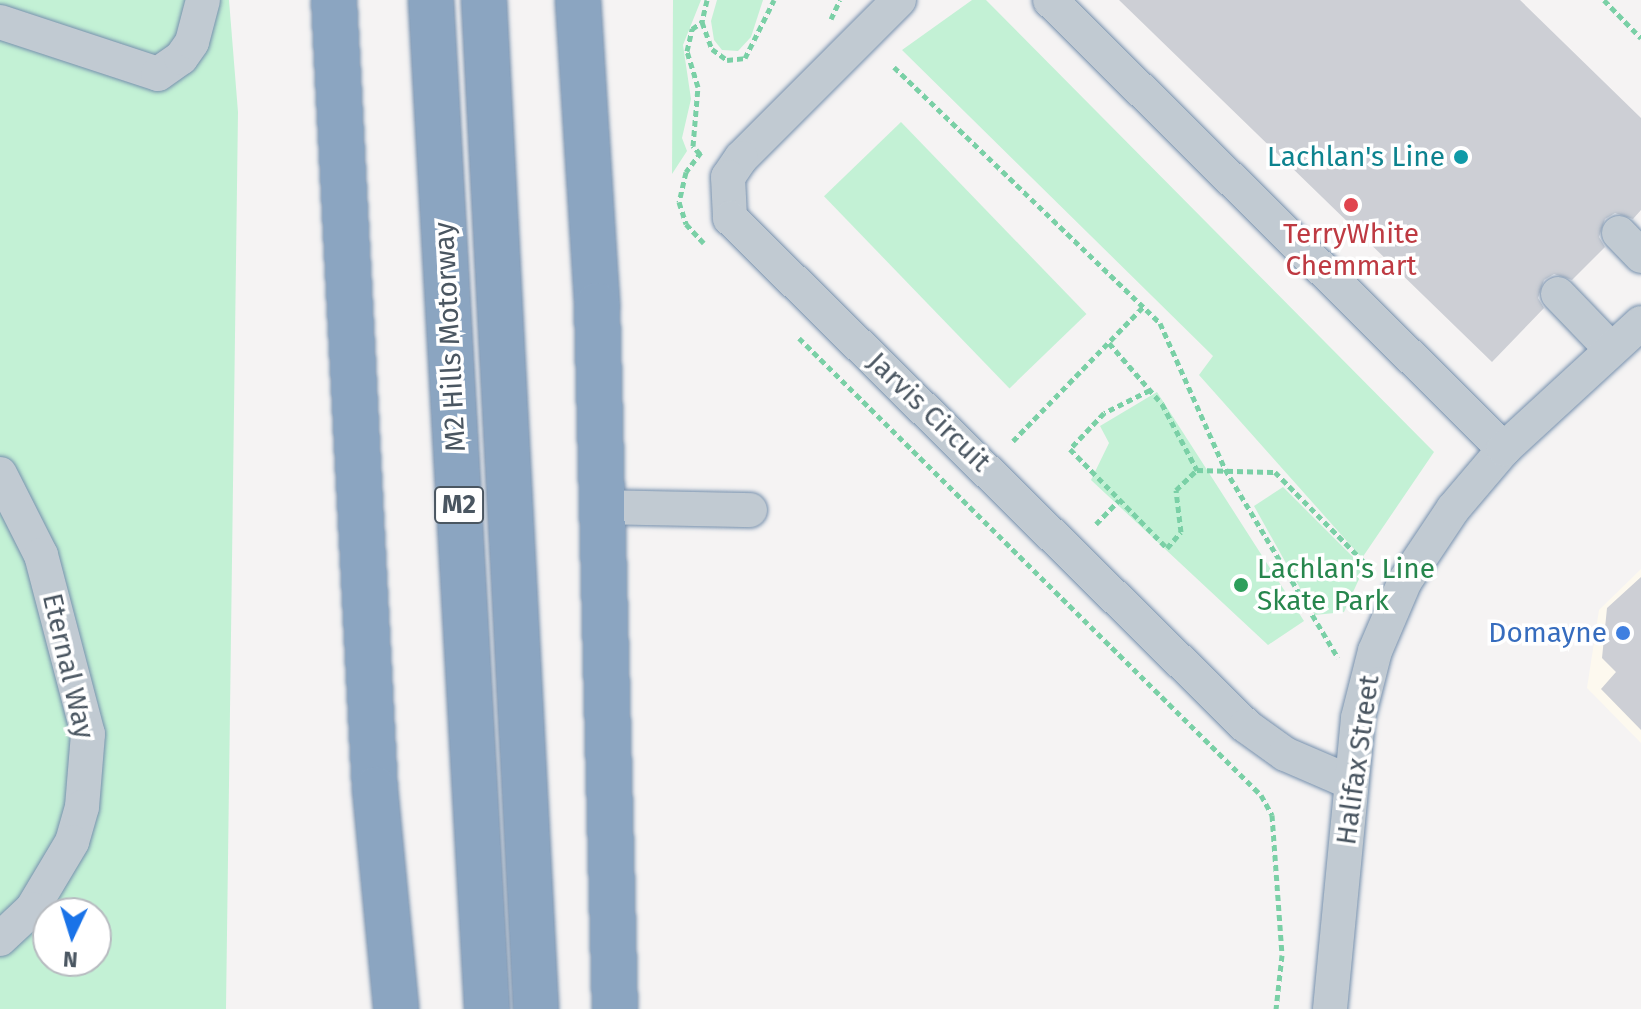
<!DOCTYPE html>
<style>
body{margin:0}
#map{position:relative;width:1641px;height:1009px;overflow:hidden;background:#f5f3f3;font-family:"Fira Sans",sans-serif}
div>[style]{position:absolute}
.commercial>*{inset:0;background:#fdf9ef}
.green>*{inset:0;background:#c3f1d5;transform-origin:0 0}
.building>*{inset:0;background:#cdcfd5}
.path>*{height:5px;margin-top:-2.5px;transform-origin:0;background:repeating-linear-gradient(90deg,#7ad0a6 0 6px,transparent 0 10px)}
.roads{filter:drop-shadow(0 0 2px #7690ad) drop-shadow(0 0 2px #7690ad)}
.minor>*{height:34px;margin:-17px;padding:0 17px;transform-origin:17px;border-radius:17px;background:#c1cad2}
.highway>*{height:44px;margin:-22px;padding:0 22px;transform-origin:22px;border-radius:22px;background:#8ba5c1}
.dots>*{width:22px;height:22px;translate:-50% -50%;box-sizing:border-box;border:4px solid #fff;border-radius:50%}
span{translate:-50% -50%;white-space:nowrap;text-align:center;line-height:1.15;-webkit-text-stroke:7px #fff;paint-order:stroke}
.shield-label span{padding:2px 6px;background:#fff;border:2px solid;border-radius:6px;-webkit-text-stroke-width:0}
.shield-label{font-size:26px;color:#4a5661;font-weight:700}
.culture-label{font-size:28px;color:#0d838f}
.right{translate:-100% -50%;text-align:right}
.health-label{font-size:28px;color:#be3a42}
.street-label{font-size:28px;color:#4a5661}
.leisure-label{font-size:28px;color:#27864d}
.left{translate:0 -50%;text-align:left}
.shop-label{font-size:28px;color:#366cbe}
.north{position:absolute;left:32px;top:897px;width:80px;height:80px;box-sizing:border-box;background:#fff;border:2px solid #b7bbc0;border-radius:50%;rotate:184deg;font-size:22px;font-weight:700;line-height:32px;text-align:center;color:#4a5661}
.north::after{content:'';display:block;margin:auto;width:28px;height:36px;background:#1a73e8;clip-path:polygon(50% 0,100% 100%,50% 72%,0 100%)}
</style>
<div id="map">
<div class="commercial">
<i style="clip-path:polygon(1641px 569px,1641px 743px,1587px 688px,1599px 610px)"></i>
</div>
<div class="green">
<i style="clip-path:polygon(evenodd,0 0,229px 0,238px 112px,226px 1009px,0 1009px,0 0,48px 913px,96px 913px,96px 961px,48px 961px,48px 913px)"></i>
<i style="clip-path:polygon(673px 0,701px 0,683px 45px,691px 99px,682px 138px,687px 151px,672px 174px)"></i>
<i style="clip-path:polygon(717px 0,763px 0,751px 37px,738px 51px,722px 50px,714px 40px,711px 21px)"></i>
<i style="clip-path:polygon(972px 0,986px 0,1434px 452px,1362px 558px,1199px 375px,1213px 356px,902px 50px)"></i>
<i style="left:901px;top:122px;width:267px;height:107px;rotate:46deg"></i>
<i style="clip-path:polygon(1157px 392px,1304px 621px,1268px 645px,1091px 480px,1109px 443px,1100px 426px)"></i>
<i style="clip-path:polygon(1283px 487px,1364px 568px,1344px 612px,1315px 615px,1254px 506px)"></i>
</div>
<div class="building">
<i style="clip-path:polygon(1119px 0,1520px 0,1641px 118px,1641px 210px,1633px 219px,1615px 213px,1605px 219px,1599px 237px,1605px 247px,1572px 280px,1554px 274px,1544px 280px,1538px 298px,1544px 308px,1492px 362px)"></i>
<i style="clip-path:polygon(1641px 577px,1641px 730px,1601px 689px,1616px 672px,1602px 658px,1607px 608px)"></i>
</div>
<div class="path">
<i style="left:707px;top:0;width:23px;rotate:103deg"></i>
<i style="left:702px;top:22px;width:29px;rotate:70deg"></i>
<i style="left:712px;top:49px;width:19px;rotate:36deg"></i>
<i style="left:727px;top:60px;width:18px;rotate:-6deg"></i>
<i style="left:745px;top:58px;width:65px;rotate:-63.4deg"></i>
<i style="left:1604px;top:0;width:53px;rotate:45.8deg"></i>
<i style="left:831px;top:19px;width:21px;rotate:-65deg"></i>
<i style="left:894px;top:67px;width:369px;rotate:43.9deg"></i>
<i style="left:1160px;top:323px;width:160px;rotate:66deg"></i>
<i style="left:1225px;top:469px;width:220px;rotate:59.1deg"></i>
<i style="left:701px;top:152px;width:25px;rotate:127deg"></i>
<i style="left:686px;top:172px;width:31px;rotate:103deg"></i>
<i style="left:679px;top:202px;width:23px;rotate:72deg"></i>
<i style="left:686px;top:224px;width:26px;rotate:47deg"></i>
<i style="left:700px;top:154px;width:11px;rotate:-131deg"></i>
<i style="left:693px;top:146px;width:59px;rotate:-85.2deg"></i>
<i style="left:698px;top:87px;width:38px;rotate:-107deg"></i>
<i style="left:687px;top:51px;width:23px;rotate:-77deg"></i>
<i style="left:692px;top:29px;width:12px;rotate:-35deg"></i>
<i style="left:799px;top:338px;width:650px;rotate:44.69deg"></i>
<i style="left:1261px;top:795px;width:23px;rotate:61deg"></i>
<i style="left:1272px;top:815px;width:140px;rotate:85.9deg"></i>
<i style="left:1282px;top:955px;width:54px;rotate:96.3deg"></i>
<i style="left:1109px;top:343px;width:81px;rotate:49deg"></i>
<i style="left:1162px;top:404px;width:75px;rotate:62.1deg"></i>
<i style="left:1150px;top:390px;width:51px;rotate:153.4deg"></i>
<i style="left:1104px;top:413px;width:50px;rotate:133.4deg"></i>
<i style="left:1070px;top:449px;width:139px;rotate:45.6deg"></i>
<i style="left:1167px;top:548px;width:21px;rotate:-49deg"></i>
<i style="left:1181px;top:532px;width:42px;rotate:-96.8deg"></i>
<i style="left:1176px;top:490px;width:29px;rotate:-44deg"></i>
<i style="left:1197px;top:470px;width:78px;rotate:1.5deg"></i>
<i style="left:1275px;top:472px;width:136px;rotate:45.3deg"></i>
<i style="left:1013px;top:441px;width:187px;rotate:-45.9deg"></i>
<i style="left:1096px;top:524px;width:33px;rotate:-46deg"></i>
</div>
<div class="roads">
<div class="minor">
<i style="left:899px;top:0;width:223px;rotate:135deg"></i>
<i style="left:741px;top:158px;width:23px;rotate:124deg"></i>
<i style="left:728px;top:177px;width:41px;rotate:87.2deg"></i>
<i style="left:730px;top:218px;width:724px;rotate:44.55deg"></i>
<i style="left:1246px;top:726px;width:48px;rotate:35.7deg"></i>
<i style="left:1285px;top:754px;width:71px;rotate:23.3deg"></i>
<i style="left:1050px;top:0;width:639px;rotate:44.68deg"></i>
<i style="left:0;top:22px;width:166px;rotate:18.2deg"></i>
<i style="left:158px;top:74px;width:28px;rotate:-35deg"></i>
<i style="left:181px;top:58px;width:19px;rotate:-55deg"></i>
<i style="left:192px;top:42px;width:43px;rotate:-75.3deg"></i>
<i style="left:1619px;top:233px;width:32px;rotate:46deg"></i>
<i style="left:1558px;top:294px;width:76px;rotate:46.1deg"></i>
<i style="left:0;top:474px;width:91px;rotate:63.2deg"></i>
<i style="left:41px;top:555px;width:185px;rotate:75.3deg"></i>
<i style="left:88px;top:734px;width:73px;rotate:94.7deg"></i>
<i style="left:82px;top:807px;width:36px;rotate:106deg"></i>
<i style="left:72px;top:842px;width:78px;rotate:120.8deg"></i>
<i style="left:32px;top:909px;width:44px;rotate:136.8deg"></i>
<i style="left:602px;top:507px;width:148px;rotate:1.2deg"></i>
<i style="left:1330px;top:1009px;width:292px;rotate:-84.5deg"></i>
<i style="left:1358px;top:718px;width:69px;rotate:-75.8deg"></i>
<i style="left:1375px;top:651px;width:76px;rotate:-66.8deg"></i>
<i style="left:1405px;top:581px;width:87px;rotate:-56.3deg"></i>
<i style="left:1453px;top:509px;width:79px;rotate:-49.6deg"></i>
<i style="left:1504px;top:449px;width:186px;rotate:-42.6deg"></i>
</div>
<div class="highway">
<i style="left:334px;top:0;width:790px;rotate:87.03deg"></i>
<i style="left:375px;top:789px;width:221px;rotate:84.5deg"></i>
<i style="left:431px;top:0;width:1011px;rotate:86.82deg"></i>
<i style="left:484px;top:0;width:1010px;rotate:87.05deg"></i>
<i style="left:578px;top:0;width:306px;rotate:86.4deg"></i>
<i style="left:597px;top:305px;width:704px;rotate:88.54deg"></i>
</div>
</div>
<div class="dots">
<i style="left:1461px;top:157px;background:#0f9aa8"></i>
<i style="left:1351px;top:205px;background:#e0444e"></i>
<i style="left:1241px;top:585px;background:#2e9e5b"></i>
<i style="left:1623px;top:633px;background:#3f7fe0"></i>
</div>
<div class="shield-label">
<span style="left:459px;top:505px">M2</span>
</div>
<div class="culture-label">
<span class="right" style="left:1445px;top:157px">Lachlan's Line</span>
</div>
<div class="health-label">
<span style="left:1351px;top:250px">TerryWhite<br>Chemmart</span>
</div>
<div class="street-label">
<span style="left:450px;top:337px;rotate:-93deg">M2 Hills Motorway</span>
<span style="left:929px;top:412px;rotate:44deg">Jarvis Circuit</span>
<span style="left:68px;top:666px;rotate:77deg">Eternal Way</span>
<span style="left:1358px;top:760px;rotate:-82deg">Halifax Street</span>
</div>
<div class="leisure-label">
<span class="left" style="left:1257px;top:585px">Lachlan's Line<br>Skate Park</span>
</div>
<div class="shop-label">
<span class="right" style="left:1607px;top:633px">Domayne</span>
</div>
<div class="north">N</div>
</div>
